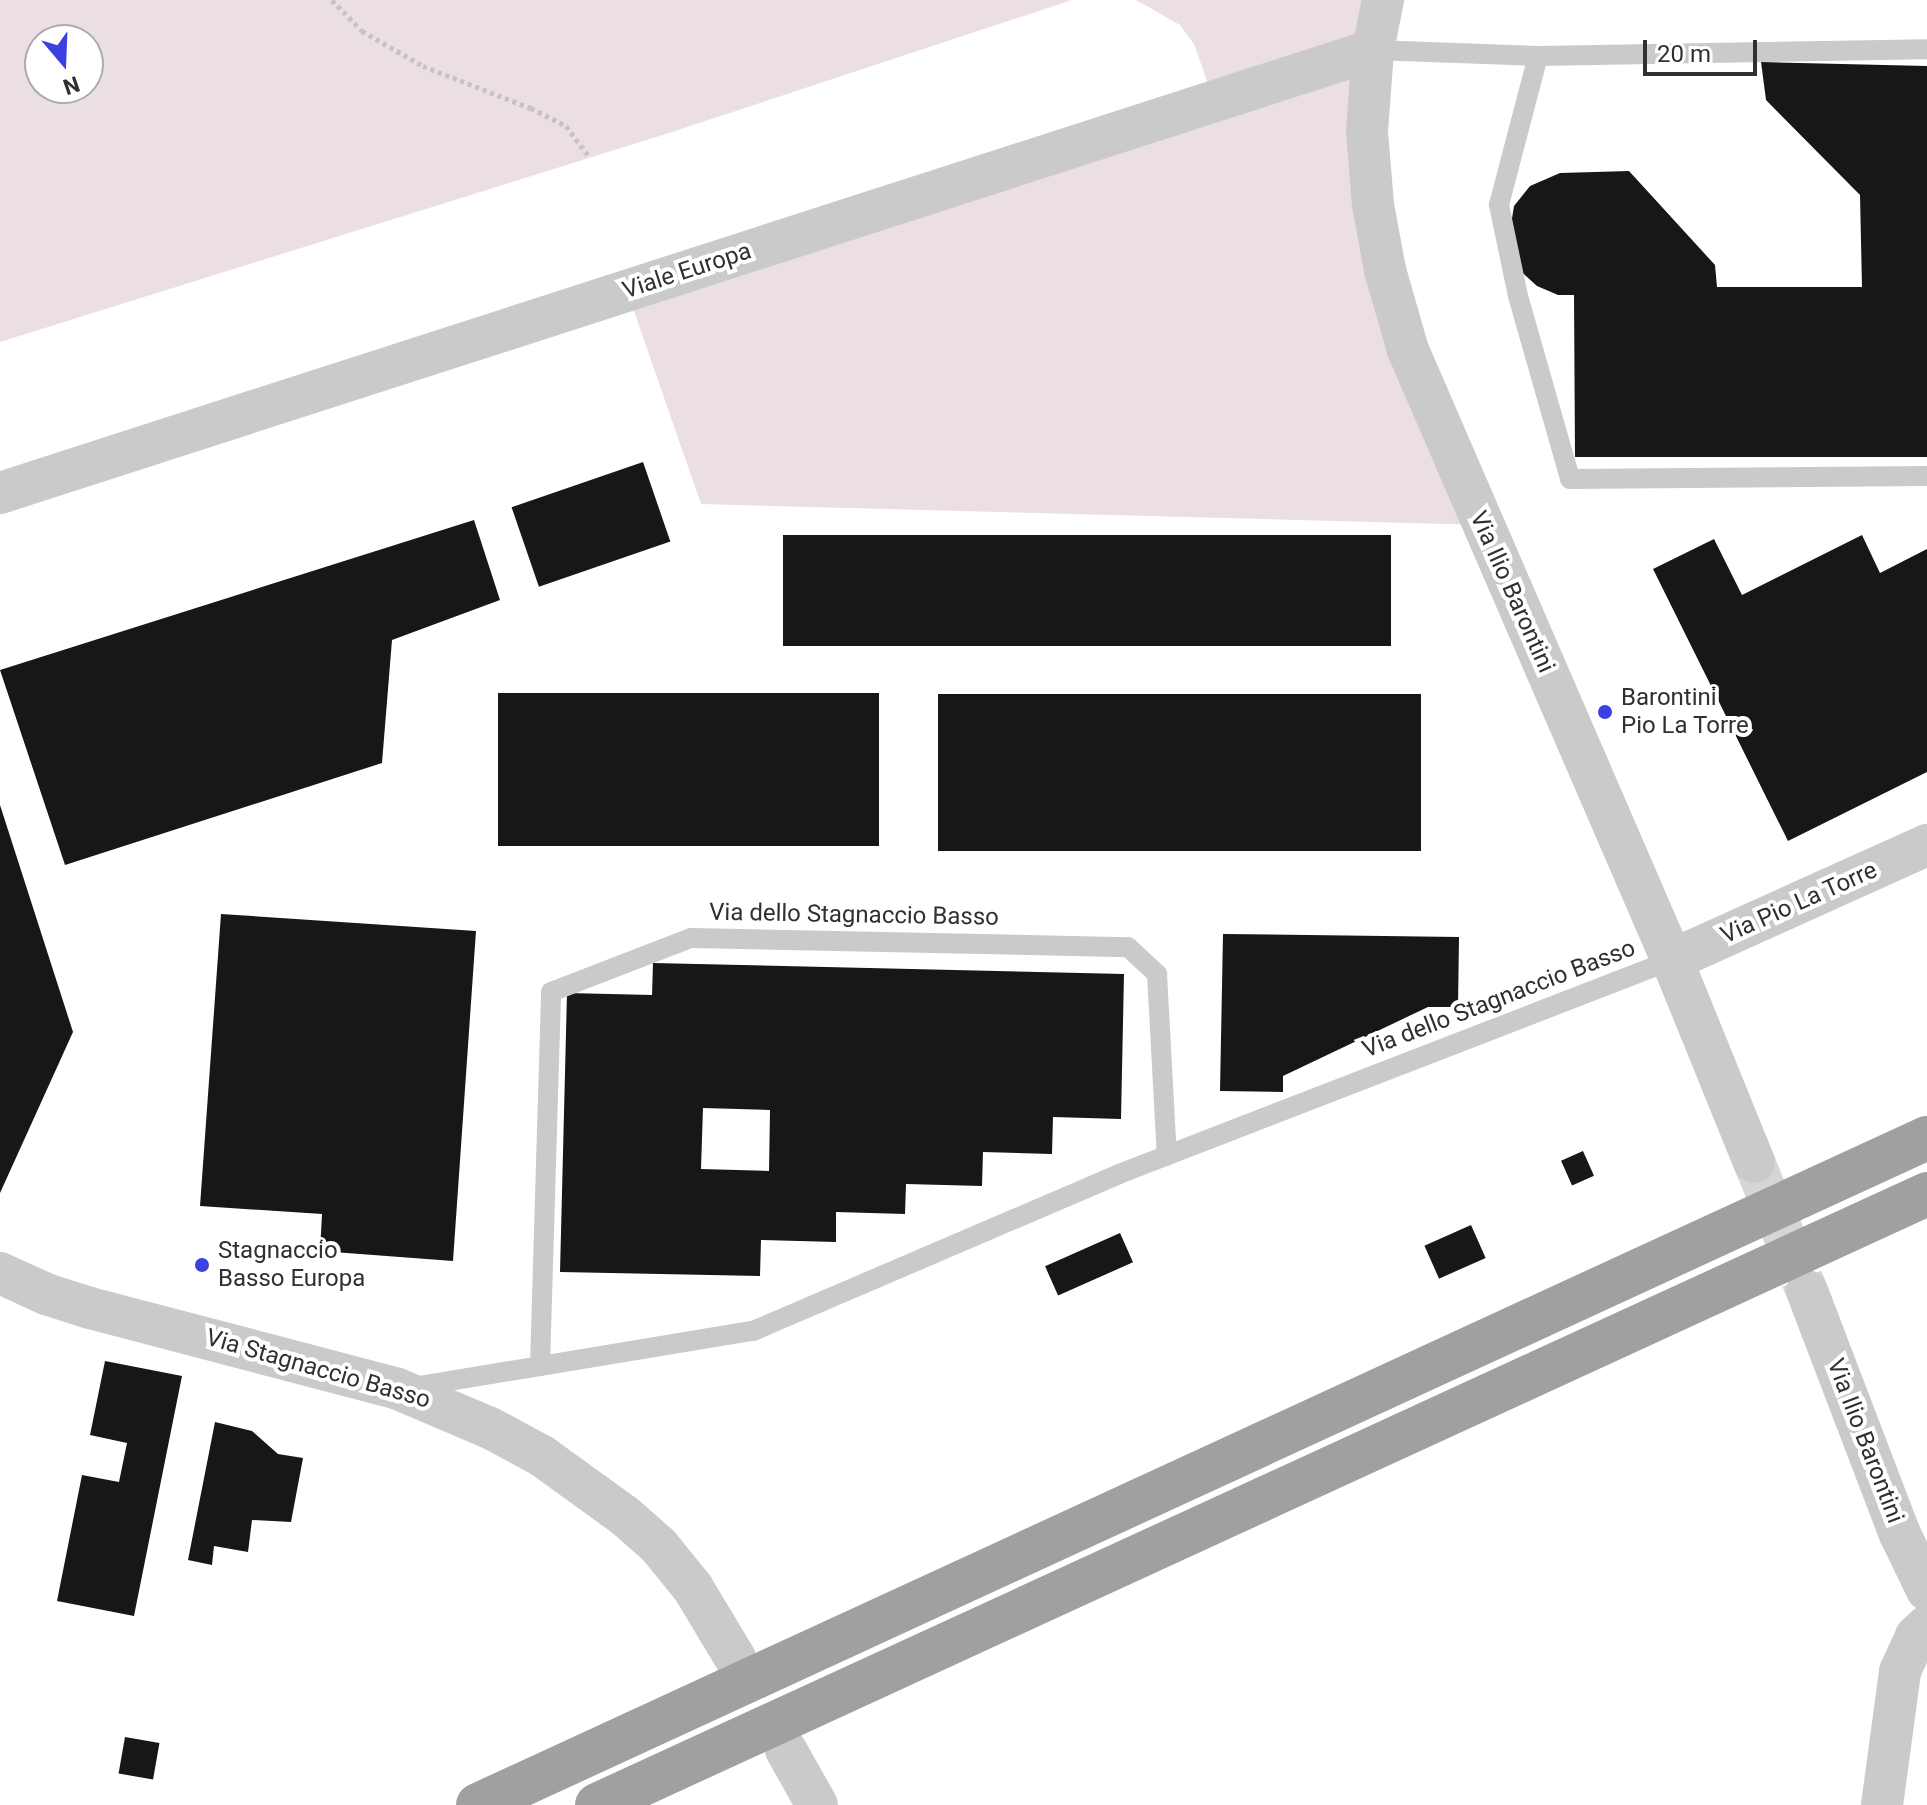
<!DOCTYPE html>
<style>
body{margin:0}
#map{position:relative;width:1927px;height:1805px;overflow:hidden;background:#fff;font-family:Roboto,sans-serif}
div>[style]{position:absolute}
.green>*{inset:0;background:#ecdee5}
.building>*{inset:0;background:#171717;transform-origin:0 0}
.minor-tunnel>*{height:42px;margin-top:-21px;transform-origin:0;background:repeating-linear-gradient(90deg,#d6d6d6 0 42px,transparent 0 63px)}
.path>*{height:5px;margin-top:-2.5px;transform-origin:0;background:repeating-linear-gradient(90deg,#c4c4c4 0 4px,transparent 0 8px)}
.service>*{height:20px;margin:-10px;padding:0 10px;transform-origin:10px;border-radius:10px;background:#cacaca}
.minor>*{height:42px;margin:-21px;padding:0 21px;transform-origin:21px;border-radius:21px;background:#cacaca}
.trunk>*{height:44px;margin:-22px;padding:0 22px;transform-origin:22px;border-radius:22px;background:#a0a0a0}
.dots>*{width:22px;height:22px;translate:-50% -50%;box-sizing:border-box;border:4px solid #fff;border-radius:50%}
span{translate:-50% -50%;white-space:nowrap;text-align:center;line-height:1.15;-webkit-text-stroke:8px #fff;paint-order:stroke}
.street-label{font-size:24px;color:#303030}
.poi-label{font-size:24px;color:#303030}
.left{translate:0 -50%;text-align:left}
.north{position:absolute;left:24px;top:24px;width:80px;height:80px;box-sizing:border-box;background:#fff;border:2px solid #acacac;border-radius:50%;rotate:161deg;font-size:22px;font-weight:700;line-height:32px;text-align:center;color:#303030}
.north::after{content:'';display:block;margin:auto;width:28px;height:36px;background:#3a41de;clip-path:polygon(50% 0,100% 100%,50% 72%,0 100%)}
.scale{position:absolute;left:1643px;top:40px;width:114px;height:36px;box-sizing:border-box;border:4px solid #303030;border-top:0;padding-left:10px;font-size:24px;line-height:28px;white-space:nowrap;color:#303030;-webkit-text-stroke:6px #fff;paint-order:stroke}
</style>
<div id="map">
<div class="green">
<i style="clip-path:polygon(evenodd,0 0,1072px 0,669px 133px,0 342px,0 0,40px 40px,88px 40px,88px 88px,40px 88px,40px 40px)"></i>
<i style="clip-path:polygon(1136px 0,1383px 0,1373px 205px,1482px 525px,701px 504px,627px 291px,1214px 101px,1194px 44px,1180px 25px)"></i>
</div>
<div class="building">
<i style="clip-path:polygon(1761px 62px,1927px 66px,1927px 457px,1575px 457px,1574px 295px,1558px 295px,1537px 286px,1517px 268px,1509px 237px,1514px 206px,1530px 186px,1560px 173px,1629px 171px,1715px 265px,1717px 287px,1862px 287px,1860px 195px,1766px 100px)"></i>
<i style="left:643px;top:462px;width:84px;height:139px;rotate:71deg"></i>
<i style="clip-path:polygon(474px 520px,500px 600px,392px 640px,382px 763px,65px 865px,0 670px)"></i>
<i style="left:783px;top:535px;width:608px;height:111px"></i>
<i style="clip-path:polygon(1862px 535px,1880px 573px,1927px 549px,1927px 772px,1788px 841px,1653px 569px,1714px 539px,1742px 595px)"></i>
<i style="left:498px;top:693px;width:381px;height:153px"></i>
<i style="left:938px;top:694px;width:483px;height:157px"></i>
<i style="clip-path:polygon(0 805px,73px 1032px,0 1193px)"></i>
<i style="clip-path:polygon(221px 914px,476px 931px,453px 1261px,320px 1251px,322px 1214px,200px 1206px)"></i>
<i style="clip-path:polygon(1223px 934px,1459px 937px,1458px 1007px,1428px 1007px,1283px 1076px,1283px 1092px,1220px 1091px)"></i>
<i style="clip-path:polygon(evenodd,653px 963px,1124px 974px,1121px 1119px,1053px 1117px,1052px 1154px,983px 1152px,982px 1186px,906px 1184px,905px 1214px,836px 1212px,836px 1242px,761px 1240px,760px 1276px,560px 1272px,567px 993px,652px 995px,653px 963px,703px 1108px,770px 1110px,769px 1171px,701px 1169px,703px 1108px)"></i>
<i style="left:1583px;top:1151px;width:27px;height:24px;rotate:66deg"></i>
<i style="left:1471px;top:1225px;width:36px;height:51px;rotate:66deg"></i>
<i style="left:1120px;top:1233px;width:32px;height:82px;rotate:66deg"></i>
<i style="clip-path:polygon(105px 1361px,182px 1376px,134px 1616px,57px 1601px,82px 1475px,119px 1482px,127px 1443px,90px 1435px)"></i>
<i style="clip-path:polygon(215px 1422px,252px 1431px,278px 1454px,303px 1458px,291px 1522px,252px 1520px,248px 1552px,214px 1546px,212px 1565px,188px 1560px)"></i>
<i style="left:125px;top:1737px;width:35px;height:37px;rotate:10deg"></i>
</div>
<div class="minor-tunnel">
<i style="left:1754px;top:1162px;width:137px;rotate:67.7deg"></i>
</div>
<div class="path">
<i style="left:332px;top:0;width:43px;rotate:45.9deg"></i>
<i style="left:362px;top:31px;width:70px;rotate:29.8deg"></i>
<i style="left:423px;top:66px;width:116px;rotate:21.3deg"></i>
<i style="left:531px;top:108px;width:39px;rotate:27deg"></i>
<i style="left:566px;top:126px;width:39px;rotate:53deg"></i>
</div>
<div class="service">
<i style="left:1373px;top:50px;width:165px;rotate:2.1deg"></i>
<i style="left:1538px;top:56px;width:389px;rotate:-1deg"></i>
<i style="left:1538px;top:56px;width:154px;rotate:104.7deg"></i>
<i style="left:1499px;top:205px;width:93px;rotate:78.2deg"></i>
<i style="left:1518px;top:296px;width:190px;rotate:74.1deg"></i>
<i style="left:1570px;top:479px;width:357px;rotate:-0.5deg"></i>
<i style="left:540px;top:1366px;width:374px;rotate:-88.3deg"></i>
<i style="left:551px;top:992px;width:150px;rotate:-21.1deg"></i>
<i style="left:691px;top:938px;width:437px;rotate:1.2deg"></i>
<i style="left:1128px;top:947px;width:40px;rotate:43deg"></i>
<i style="left:1157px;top:974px;width:182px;rotate:86.9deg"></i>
<i style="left:413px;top:1387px;width:345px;rotate:-9.4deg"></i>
<i style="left:753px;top:1331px;width:398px;rotate:-23.2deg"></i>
<i style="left:1119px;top:1174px;width:593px;rotate:-21.16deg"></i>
</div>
<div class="minor">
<i style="left:1383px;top:0;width:51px;rotate:101.3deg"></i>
<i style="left:1373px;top:50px;width:82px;rotate:94.2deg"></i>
<i style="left:1367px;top:132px;width:73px;rotate:85.3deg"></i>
<i style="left:1373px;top:205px;width:66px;rotate:79.5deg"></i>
<i style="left:1385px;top:270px;width:83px;rotate:74deg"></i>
<i style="left:1408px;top:350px;width:665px;rotate:66.6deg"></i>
<i style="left:1672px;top:960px;width:218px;rotate:67.9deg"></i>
<i style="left:0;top:493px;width:1443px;rotate:-17.88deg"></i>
<i style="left:1672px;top:960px;width:280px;rotate:-24.3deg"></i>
<i style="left:0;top:1273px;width:51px;rotate:24.5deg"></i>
<i style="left:46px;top:1294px;width:46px;rotate:17.7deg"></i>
<i style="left:90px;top:1308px;width:318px;rotate:14.7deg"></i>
<i style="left:398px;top:1389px;width:100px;rotate:23deg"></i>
<i style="left:490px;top:1428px;width:59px;rotate:28.3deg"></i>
<i style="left:542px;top:1456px;width:102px;rotate:35.9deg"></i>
<i style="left:625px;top:1516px;width:45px;rotate:41.4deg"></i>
<i style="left:659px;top:1546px;width:54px;rotate:51deg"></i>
<i style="left:693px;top:1588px;width:82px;rotate:59deg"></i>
<i style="left:1807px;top:1291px;width:260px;rotate:69.1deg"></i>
<i style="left:1900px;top:1534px;width:62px;rotate:64.3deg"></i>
<i style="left:786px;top:1750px;width:63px;rotate:60.6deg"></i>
<i style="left:1882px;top:1805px;width:135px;rotate:-82.3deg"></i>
<i style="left:1900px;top:1671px;width:38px;rotate:-65deg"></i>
<i style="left:1916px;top:1636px;width:15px;rotate:-42deg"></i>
</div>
<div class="trunk">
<i style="left:478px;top:1805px;width:1595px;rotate:-24.72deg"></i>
<i style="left:597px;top:1805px;width:1464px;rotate:-24.67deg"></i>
</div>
<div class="dots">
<i style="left:1605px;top:712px;background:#3a41de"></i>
<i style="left:202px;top:1265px;background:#3a41de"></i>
</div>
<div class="street-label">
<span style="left:687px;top:271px;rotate:-18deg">Viale Europa</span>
<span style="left:1512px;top:592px;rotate:66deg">Via Ilio Barontini</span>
<span style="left:1799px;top:903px;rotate:-24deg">Via Pio La Torre</span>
<span style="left:854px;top:915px;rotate:1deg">Via dello Stagnaccio Basso</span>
<span style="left:1499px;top:999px;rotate:-21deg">Via dello Stagnaccio Basso</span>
<span style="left:318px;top:1369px;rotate:16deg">Via Stagnaccio Basso</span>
<span style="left:1865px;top:1441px;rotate:69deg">Via Ilio Barontini</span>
</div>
<div class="poi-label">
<span class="left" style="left:1621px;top:712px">Barontini<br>Pio La Torre</span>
<span class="left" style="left:218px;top:1265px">Stagnaccio<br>Basso Europa</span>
</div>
<div class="north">N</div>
<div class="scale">20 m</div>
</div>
